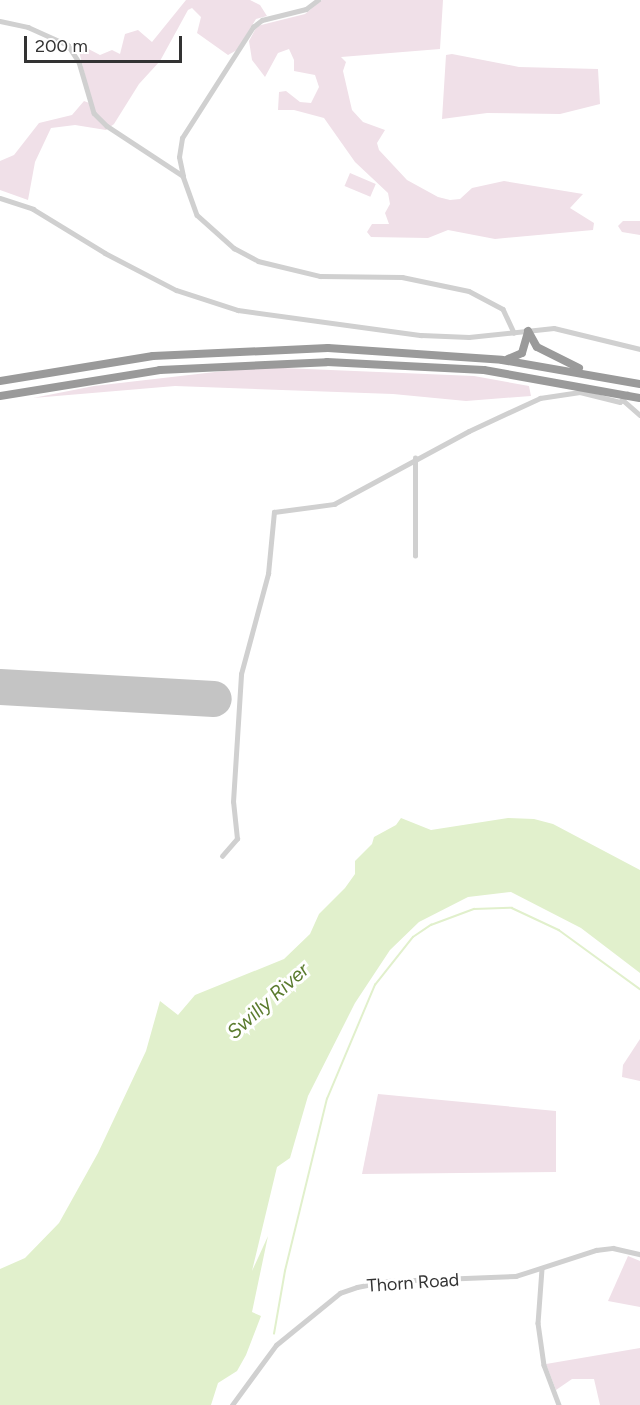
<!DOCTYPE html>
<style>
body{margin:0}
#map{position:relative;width:640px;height:1405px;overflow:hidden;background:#fff;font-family:Figtree,sans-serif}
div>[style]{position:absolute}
.green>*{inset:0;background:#f0e0e8;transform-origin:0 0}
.water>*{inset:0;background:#e1f0cc}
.stream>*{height:1.5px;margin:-0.75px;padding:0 0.75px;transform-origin:0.75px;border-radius:0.75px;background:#e1f0cc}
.runway>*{height:36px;margin:-18px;padding:0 18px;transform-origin:18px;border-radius:18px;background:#c4c4c4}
.street>*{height:4.5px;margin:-2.25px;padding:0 2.25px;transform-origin:2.25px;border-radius:2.25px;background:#d0d0d0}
.highway>*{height:8px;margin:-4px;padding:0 4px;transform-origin:4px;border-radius:4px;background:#9a9a9a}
span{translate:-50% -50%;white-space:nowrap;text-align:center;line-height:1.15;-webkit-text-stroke:6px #fff;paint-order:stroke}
.street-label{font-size:18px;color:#333}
.water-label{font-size:20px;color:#5a7b2e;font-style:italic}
.scale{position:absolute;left:24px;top:36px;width:158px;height:27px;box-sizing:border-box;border:3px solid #333;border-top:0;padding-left:8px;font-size:18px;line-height:21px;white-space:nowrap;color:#333;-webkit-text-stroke:4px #fff;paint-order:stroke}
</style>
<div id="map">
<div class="green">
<i style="clip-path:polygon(186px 0,250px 0,260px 5px,267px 16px,256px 19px,237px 50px,228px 55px,197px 33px,201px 17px,192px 8px,188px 10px,160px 61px,139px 84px,114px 124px,106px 130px,75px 125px,51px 128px,35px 162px,28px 200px,0 190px,0 161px,14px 155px,39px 123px,72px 115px,84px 101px,92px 104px,77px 43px,100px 55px,112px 50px,120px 54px,125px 34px,138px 30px,152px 42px)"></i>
<i style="clip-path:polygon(322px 0,443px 0,440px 49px,341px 57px,346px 62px,343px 71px,352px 110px,363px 122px,385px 130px,377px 143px,379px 150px,407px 180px,438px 197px,450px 200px,460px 199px,472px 188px,504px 181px,583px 194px,570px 208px,594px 223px,593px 230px,495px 239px,448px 230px,428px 238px,371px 237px,367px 232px,372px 224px,389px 224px,385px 213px,390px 204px,388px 193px,355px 162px,324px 118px,294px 110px,278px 110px,279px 92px,286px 91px,300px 102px,311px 103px,319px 87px,315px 75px,294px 71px,294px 60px,289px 49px,278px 53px,265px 77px,252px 60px,249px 41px,257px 26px,305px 14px)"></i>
<i style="clip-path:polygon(452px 54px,519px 67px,598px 69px,600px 104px,560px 114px,487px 113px,442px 119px,446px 55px)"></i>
<i style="left:350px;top:173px;width:28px;height:14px;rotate:23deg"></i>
<i style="clip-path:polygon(623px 221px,640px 221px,640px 235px,622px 232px,618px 226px)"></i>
<i style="clip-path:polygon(259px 367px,474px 376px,529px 386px,531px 396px,466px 401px,393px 394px,175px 386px,33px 398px,94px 386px)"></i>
<i style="clip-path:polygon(640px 1039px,640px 1081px,622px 1077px,623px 1065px)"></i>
<i style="clip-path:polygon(378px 1094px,556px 1111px,556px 1172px,362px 1174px)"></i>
<i style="clip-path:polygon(628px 1256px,640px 1261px,640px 1307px,608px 1301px)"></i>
<i style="clip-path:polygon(640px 1348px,640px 1405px,600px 1405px,594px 1379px,572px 1379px,556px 1390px,546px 1364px)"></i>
</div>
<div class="water">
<i style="clip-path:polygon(401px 818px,431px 830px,508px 818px,534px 819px,553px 824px,640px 870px,640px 973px,581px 928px,511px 892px,468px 897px,419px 922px,390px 950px,355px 1003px,308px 1096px,290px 1158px,277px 1167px,252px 1271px,268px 1236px,252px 1312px,261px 1316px,246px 1355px,237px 1371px,218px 1383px,211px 1405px,0 1405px,0 1269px,25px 1258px,59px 1223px,98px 1153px,146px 1051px,160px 1001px,178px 1015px,195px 995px,284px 959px,310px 934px,319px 914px,345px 888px,355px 874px,355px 861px,372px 844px,374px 837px,396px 825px)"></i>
</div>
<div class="stream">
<i style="left:274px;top:1334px;width:64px;rotate:-80.1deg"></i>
<i style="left:285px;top:1271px;width:177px;rotate:-76.3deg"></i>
<i style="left:327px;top:1099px;width:124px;rotate:-67.2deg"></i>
<i style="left:375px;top:985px;width:61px;rotate:-51.6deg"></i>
<i style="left:413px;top:937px;width:22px;rotate:-34deg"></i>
<i style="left:431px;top:925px;width:46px;rotate:-20.4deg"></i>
<i style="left:474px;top:909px;width:38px;rotate:-2deg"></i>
<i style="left:512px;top:908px;width:52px;rotate:25.1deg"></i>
<i style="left:559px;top:930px;width:100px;rotate:36.1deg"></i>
</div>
<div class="runway">
<i style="left:0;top:687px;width:214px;rotate:3.2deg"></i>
</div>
<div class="street">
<i style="left:0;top:21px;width:29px;rotate:12deg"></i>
<i style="left:28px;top:27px;width:44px;rotate:24.2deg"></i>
<i style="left:68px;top:45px;width:20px;rotate:57deg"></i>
<i style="left:79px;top:62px;width:53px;rotate:73.6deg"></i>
<i style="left:94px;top:113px;width:18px;rotate:45deg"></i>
<i style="left:107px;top:126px;width:91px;rotate:33.3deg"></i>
<i style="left:183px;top:176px;width:41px;rotate:70.3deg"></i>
<i style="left:197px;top:215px;width:50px;rotate:41.7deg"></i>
<i style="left:234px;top:248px;width:27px;rotate:28deg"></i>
<i style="left:258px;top:261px;width:64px;rotate:13.6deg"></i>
<i style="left:320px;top:276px;width:82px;rotate:0.7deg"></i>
<i style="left:402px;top:277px;width:68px;rotate:11.8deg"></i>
<i style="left:469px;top:291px;width:38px;rotate:28deg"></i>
<i style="left:503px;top:309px;width:26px;rotate:65deg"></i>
<i style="left:183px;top:176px;width:19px;rotate:-102deg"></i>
<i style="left:179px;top:157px;width:19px;rotate:-81deg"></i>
<i style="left:182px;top:138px;width:132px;rotate:-57.4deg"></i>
<i style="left:253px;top:27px;width:11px;rotate:-38deg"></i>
<i style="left:262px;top:20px;width:45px;rotate:-14deg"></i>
<i style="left:306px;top:9px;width:15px;rotate:-37deg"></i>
<i style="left:0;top:198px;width:35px;rotate:18deg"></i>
<i style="left:33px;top:209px;width:84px;rotate:31.4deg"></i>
<i style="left:105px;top:253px;width:80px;rotate:27.5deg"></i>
<i style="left:176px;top:290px;width:65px;rotate:17.9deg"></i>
<i style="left:238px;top:310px;width:185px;rotate:7.8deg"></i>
<i style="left:421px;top:335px;width:48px;rotate:2.4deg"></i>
<i style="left:469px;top:337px;width:85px;rotate:-6deg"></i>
<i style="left:554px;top:328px;width:89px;rotate:13.7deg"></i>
<i style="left:624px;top:401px;width:21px;rotate:41deg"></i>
<i style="left:415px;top:556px;width:98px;rotate:-90deg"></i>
<i style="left:222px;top:856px;width:23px;rotate:-49deg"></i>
<i style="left:237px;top:839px;width:37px;rotate:-96deg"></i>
<i style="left:233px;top:802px;width:128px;rotate:-86.4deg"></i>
<i style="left:241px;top:674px;width:104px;rotate:-74.9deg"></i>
<i style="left:268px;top:574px;width:62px;rotate:-84.5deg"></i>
<i style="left:274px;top:512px;width:61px;rotate:-7.6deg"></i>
<i style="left:334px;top:504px;width:153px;rotate:-28.4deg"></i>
<i style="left:469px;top:431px;width:78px;rotate:-24.9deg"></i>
<i style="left:540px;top:398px;width:40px;rotate:-8.5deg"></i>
<i style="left:580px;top:392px;width:41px;rotate:14deg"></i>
<i style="left:620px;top:402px;width:11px;rotate:-49deg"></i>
<i style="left:542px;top:1269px;width:54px;rotate:94.2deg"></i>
<i style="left:538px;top:1323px;width:42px;rotate:81.9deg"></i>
<i style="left:544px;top:1365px;width:43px;rotate:69.4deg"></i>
<i style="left:232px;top:1405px;width:74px;rotate:-53.7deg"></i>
<i style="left:276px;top:1345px;width:82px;rotate:-39.1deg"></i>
<i style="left:340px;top:1293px;width:18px;rotate:-19deg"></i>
<i style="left:357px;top:1287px;width:33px;rotate:-11deg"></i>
<i style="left:389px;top:1281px;width:127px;rotate:-2.3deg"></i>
<i style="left:516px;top:1276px;width:84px;rotate:-18deg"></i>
<i style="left:596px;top:1250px;width:17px;rotate:-7deg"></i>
<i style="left:613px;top:1248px;width:28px;rotate:13deg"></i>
</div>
<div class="highway">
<i style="left:528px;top:331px;width:18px;rotate:61deg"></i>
<i style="left:537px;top:347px;width:47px;rotate:26.6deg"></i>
<i style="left:508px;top:359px;width:15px;rotate:-23deg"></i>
<i style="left:522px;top:353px;width:22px;rotate:-74deg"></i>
<i style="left:0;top:381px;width:155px;rotate:-9.3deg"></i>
<i style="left:153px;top:356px;width:175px;rotate:-2.6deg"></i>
<i style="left:328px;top:348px;width:174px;rotate:3.9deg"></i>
<i style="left:502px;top:360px;width:140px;rotate:9.9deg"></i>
<i style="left:0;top:396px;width:162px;rotate:-9.2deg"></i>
<i style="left:160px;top:370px;width:167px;rotate:-2.7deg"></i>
<i style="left:327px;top:362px;width:157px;rotate:2.9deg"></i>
<i style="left:484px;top:370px;width:158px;rotate:10.2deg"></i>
</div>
<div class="street-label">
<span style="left:413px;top:1283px;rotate:-4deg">Thorn Road</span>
</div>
<div class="water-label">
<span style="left:268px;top:1001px;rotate:-42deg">Swilly River</span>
</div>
<div class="scale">200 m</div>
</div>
